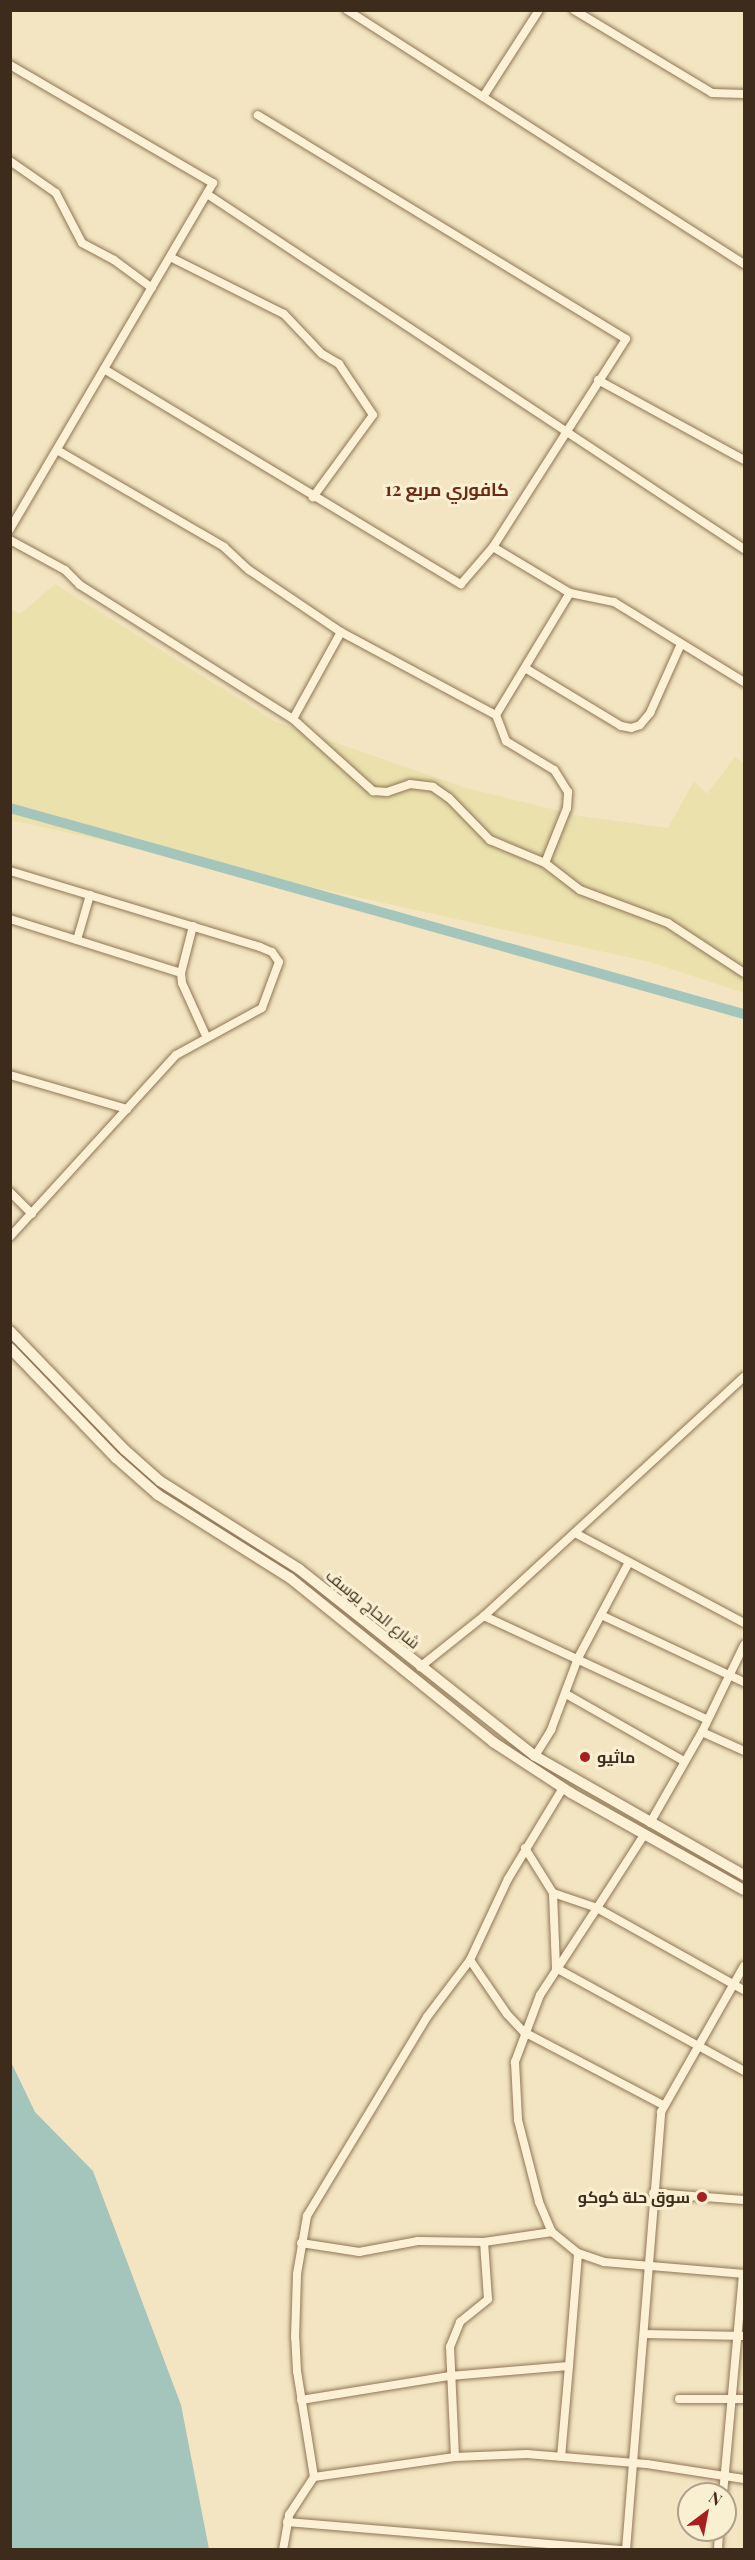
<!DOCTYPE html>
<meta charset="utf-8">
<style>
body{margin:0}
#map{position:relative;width:755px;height:2560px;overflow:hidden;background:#f3e5c1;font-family:"Playfair Display",Cairo,serif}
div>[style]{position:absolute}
.farmland>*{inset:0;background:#eae1ad}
.water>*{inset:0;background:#a4c5bc}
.canal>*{height:10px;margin:-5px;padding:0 5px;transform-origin:5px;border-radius:5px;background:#a4c5bc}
.roads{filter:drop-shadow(0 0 2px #8f7556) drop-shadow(0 0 2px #8f7556)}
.street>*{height:8px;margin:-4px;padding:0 4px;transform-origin:4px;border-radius:4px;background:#fdf1d5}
.secondary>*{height:10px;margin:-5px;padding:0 5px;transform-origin:5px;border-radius:5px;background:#fdf1d5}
.dots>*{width:16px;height:16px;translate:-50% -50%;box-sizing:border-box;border:3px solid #f9efd1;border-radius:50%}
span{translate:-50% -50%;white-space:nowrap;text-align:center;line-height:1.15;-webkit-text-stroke:6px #f9efd1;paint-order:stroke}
.street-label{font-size:16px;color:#3d2c1c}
.poi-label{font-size:16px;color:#3d2c1c;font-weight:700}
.left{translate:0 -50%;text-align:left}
.right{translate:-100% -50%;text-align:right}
.neighbourhood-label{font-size:18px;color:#6e2a16;font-weight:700}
.frame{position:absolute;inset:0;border:12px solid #3d2c1c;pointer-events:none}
.north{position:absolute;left:677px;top:2482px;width:60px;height:60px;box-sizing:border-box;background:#f9efd1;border:2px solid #aea189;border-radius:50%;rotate:32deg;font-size:16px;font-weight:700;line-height:24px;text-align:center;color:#3d2c1c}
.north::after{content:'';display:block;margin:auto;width:21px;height:27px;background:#a5201f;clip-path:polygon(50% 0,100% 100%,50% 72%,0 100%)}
</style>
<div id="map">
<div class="farmland">
<i style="clip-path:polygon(55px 584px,276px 722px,466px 788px,580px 816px,668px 828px,694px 781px,707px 794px,735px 757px,744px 764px,744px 993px,650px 962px,11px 820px,11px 609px,20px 614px)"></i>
</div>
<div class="water">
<i style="clip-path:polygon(11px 2062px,35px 2112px,93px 2171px,181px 2405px,209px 2549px,11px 2549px)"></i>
</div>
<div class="canal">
<i style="left:10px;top:808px;width:762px;rotate:15.68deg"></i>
</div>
<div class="roads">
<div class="street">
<i style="left:347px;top:10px;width:471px;rotate:32.6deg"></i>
<i style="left:574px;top:10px;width:161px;rotate:31deg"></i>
<i style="left:712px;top:93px;width:32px;rotate:2deg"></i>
<i style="left:10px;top:65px;width:235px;rotate:30.2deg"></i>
<i style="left:213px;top:183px;width:401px;rotate:120.4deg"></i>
<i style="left:483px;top:97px;width:103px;rotate:-57.2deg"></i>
<i style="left:10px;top:161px;width:56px;rotate:34.8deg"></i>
<i style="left:56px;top:193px;width:56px;rotate:62.5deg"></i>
<i style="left:82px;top:243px;width:36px;rotate:28deg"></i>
<i style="left:114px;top:260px;width:47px;rotate:36.4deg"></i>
<i style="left:207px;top:194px;width:644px;rotate:33.47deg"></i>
<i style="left:170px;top:257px;width:127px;rotate:26.6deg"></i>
<i style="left:284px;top:314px;width:55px;rotate:46.5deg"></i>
<i style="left:322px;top:354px;width:20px;rotate:30deg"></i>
<i style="left:339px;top:364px;width:61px;rotate:56.3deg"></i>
<i style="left:373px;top:415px;width:102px;rotate:126.2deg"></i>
<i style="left:104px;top:369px;width:417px;rotate:31.1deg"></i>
<i style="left:461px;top:584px;width:49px;rotate:-49.1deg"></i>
<i style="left:493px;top:547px;width:247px;rotate:-57.4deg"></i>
<i style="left:626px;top:339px;width:431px;rotate:-148.7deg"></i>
<i style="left:598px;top:380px;width:166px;rotate:28.7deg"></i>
<i style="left:57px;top:450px;width:193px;rotate:30.1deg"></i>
<i style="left:224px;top:547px;width:34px;rotate:43deg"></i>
<i style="left:249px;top:570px;width:111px;rotate:34deg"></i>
<i style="left:341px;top:632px;width:99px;rotate:118.9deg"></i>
<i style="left:10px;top:540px;width:63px;rotate:28.6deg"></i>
<i style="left:65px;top:570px;width:21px;rotate:45deg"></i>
<i style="left:80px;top:585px;width:252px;rotate:32.2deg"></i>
<i style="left:293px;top:719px;width:108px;rotate:42deg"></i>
<i style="left:373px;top:791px;width:14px;rotate:4deg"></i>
<i style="left:387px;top:792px;width:24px;rotate:-19deg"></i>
<i style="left:410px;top:784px;width:23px;rotate:7deg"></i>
<i style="left:433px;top:787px;width:19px;rotate:35deg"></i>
<i style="left:449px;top:798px;width:59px;rotate:45.7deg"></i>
<i style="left:490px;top:840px;width:60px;rotate:22.7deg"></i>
<i style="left:545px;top:863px;width:44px;rotate:37.6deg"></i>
<i style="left:580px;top:890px;width:94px;rotate:20.6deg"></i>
<i style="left:668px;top:923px;width:91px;rotate:33.3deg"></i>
<i style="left:493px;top:547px;width:90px;rotate:30.9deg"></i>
<i style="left:570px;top:593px;width:45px;rotate:11.6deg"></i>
<i style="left:614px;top:602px;width:153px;rotate:31.6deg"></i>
<i style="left:341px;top:632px;width:176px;rotate:28.2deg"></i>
<i style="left:525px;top:668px;width:112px;rotate:31.1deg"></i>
<i style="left:621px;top:726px;width:10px;rotate:11deg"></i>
<i style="left:631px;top:728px;width:9px;rotate:-18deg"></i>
<i style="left:640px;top:725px;width:16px;rotate:-50deg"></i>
<i style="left:650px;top:713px;width:76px;rotate:-65.8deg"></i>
<i style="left:545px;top:863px;width:59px;rotate:-68.2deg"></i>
<i style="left:567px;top:808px;width:16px;rotate:-86deg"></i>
<i style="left:568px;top:792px;width:26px;rotate:-122deg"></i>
<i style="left:554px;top:770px;width:56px;rotate:-148.9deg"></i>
<i style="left:506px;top:741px;width:28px;rotate:-111deg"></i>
<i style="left:496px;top:715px;width:143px;rotate:-58.8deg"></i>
<i style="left:10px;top:871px;width:261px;rotate:16.9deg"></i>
<i style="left:260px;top:947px;width:13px;rotate:23deg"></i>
<i style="left:272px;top:952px;width:12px;rotate:55deg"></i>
<i style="left:279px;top:962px;width:49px;rotate:110.3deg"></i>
<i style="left:262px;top:1008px;width:98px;rotate:151.3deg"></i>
<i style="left:176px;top:1055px;width:246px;rotate:132.4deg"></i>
<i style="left:10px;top:919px;width:179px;rotate:17.5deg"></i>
<i style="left:193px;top:926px;width:49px;rotate:104.3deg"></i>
<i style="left:181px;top:973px;width:10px;rotate:84deg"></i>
<i style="left:182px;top:983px;width:58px;rotate:65.6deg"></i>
<i style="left:77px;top:940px;width:47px;rotate:-73.9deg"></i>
<i style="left:10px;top:1075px;width:122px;rotate:16.2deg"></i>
<i style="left:10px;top:1192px;width:31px;rotate:45deg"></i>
<i style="left:575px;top:1533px;width:191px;rotate:28deg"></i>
<i style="left:601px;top:1615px;width:158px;rotate:25.1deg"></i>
<i style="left:484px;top:1616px;width:245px;rotate:24.9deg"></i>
<i style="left:420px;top:1667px;width:82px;rotate:-38.6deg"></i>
<i style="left:484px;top:1616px;width:353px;rotate:-42.6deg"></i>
<i style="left:566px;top:1694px;width:136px;rotate:29.6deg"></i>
<i style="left:702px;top:1732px;width:46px;rotate:24.3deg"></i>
<i style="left:535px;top:1756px;width:31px;rotate:-58deg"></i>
<i style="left:551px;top:1730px;width:77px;rotate:-69.4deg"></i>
<i style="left:578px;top:1658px;width:106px;rotate:-62deg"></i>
<i style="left:650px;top:1823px;width:105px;rotate:-60.3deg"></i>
<i style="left:702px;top:1732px;width:97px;rotate:-64.2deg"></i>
<i style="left:644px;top:1835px;width:87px;rotate:122.8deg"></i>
<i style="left:597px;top:1908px;width:168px;rotate:29.2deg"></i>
<i style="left:525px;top:1848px;width:53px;rotate:58.1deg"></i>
<i style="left:553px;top:1893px;width:46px;rotate:18.8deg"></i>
<i style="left:597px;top:1908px;width:104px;rotate:123.2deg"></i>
<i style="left:540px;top:1995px;width:72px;rotate:110.5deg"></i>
<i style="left:515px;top:2062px;width:58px;rotate:87deg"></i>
<i style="left:518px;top:2120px;width:85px;rotate:75.6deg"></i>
<i style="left:539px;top:2202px;width:33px;rotate:67deg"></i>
<i style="left:552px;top:2232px;width:33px;rotate:39deg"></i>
<i style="left:578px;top:2253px;width:28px;rotate:19deg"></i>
<i style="left:604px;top:2262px;width:141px;rotate:4.9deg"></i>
<i style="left:553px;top:1893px;width:75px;rotate:87.7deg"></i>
<i style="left:556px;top:1968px;width:214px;rotate:28.7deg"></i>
<i style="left:470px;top:1960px;width:65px;rotate:55.6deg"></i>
<i style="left:507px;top:2014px;width:25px;rotate:47deg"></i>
<i style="left:524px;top:2032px;width:157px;rotate:27.7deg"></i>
<i style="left:653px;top:2193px;width:91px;rotate:4.4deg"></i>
<i style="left:301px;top:2243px;width:59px;rotate:8.8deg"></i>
<i style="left:359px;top:2252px;width:60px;rotate:-10.6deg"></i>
<i style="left:418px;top:2241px;width:66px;rotate:0.9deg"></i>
<i style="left:484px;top:2242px;width:69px;rotate:-8.4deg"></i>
<i style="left:644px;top:2334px;width:100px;rotate:1.1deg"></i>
<i style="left:569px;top:2366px;width:113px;rotate:-85.4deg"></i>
<i style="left:679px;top:2399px;width:65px"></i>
<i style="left:301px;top:2400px;width:151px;rotate:-9.2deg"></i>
<i style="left:450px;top:2376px;width:119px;rotate:-4.8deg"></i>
<i style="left:569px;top:2366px;width:91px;rotate:95deg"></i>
<i style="left:455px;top:2457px;width:110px;rotate:-92.6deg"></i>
<i style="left:450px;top:2347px;width:27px;rotate:-68deg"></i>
<i style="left:460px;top:2322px;width:36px;rotate:-39deg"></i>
<i style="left:488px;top:2299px;width:57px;rotate:-94deg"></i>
<i style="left:314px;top:2477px;width:142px;rotate:-8.1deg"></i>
<i style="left:455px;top:2457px;width:72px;rotate:-2.4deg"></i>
<i style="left:527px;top:2454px;width:120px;rotate:4.8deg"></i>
<i style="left:647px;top:2464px;width:98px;rotate:8.8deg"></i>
<i style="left:723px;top:2494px;width:221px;rotate:-84.8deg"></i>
<i style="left:287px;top:2522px;width:337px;rotate:4.8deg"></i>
<i style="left:283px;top:2550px;width:36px;rotate:-80deg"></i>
<i style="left:289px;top:2515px;width:45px;rotate:-56.7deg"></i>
<i style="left:314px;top:2477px;width:107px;rotate:-99.1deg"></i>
<i style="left:297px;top:2371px;width:33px;rotate:-93deg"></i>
<i style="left:295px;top:2338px;width:64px;rotate:-88.2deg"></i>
<i style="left:297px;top:2274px;width:59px;rotate:-80.2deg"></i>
<i style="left:307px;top:2216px;width:232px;rotate:-58.9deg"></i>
<i style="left:427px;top:2017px;width:71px;rotate:-53deg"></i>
<i style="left:470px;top:1960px;width:89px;rotate:-64.9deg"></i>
<i style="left:508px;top:1879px;width:106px;rotate:-58.9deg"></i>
<i style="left:626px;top:2550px;width:439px;rotate:-85.4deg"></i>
<i style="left:661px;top:2112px;width:168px;rotate:-60.4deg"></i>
<i style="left:718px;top:2550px;width:20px;rotate:-87deg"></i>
</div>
<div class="secondary">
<i style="left:10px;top:1331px;width:165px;rotate:46deg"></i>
<i style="left:125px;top:1450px;width:47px;rotate:41.5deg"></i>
<i style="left:160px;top:1481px;width:165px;rotate:32.3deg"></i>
<i style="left:299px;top:1569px;width:301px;rotate:38.4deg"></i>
<i style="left:535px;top:1756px;width:241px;rotate:29.7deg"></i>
<i style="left:10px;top:1348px;width:153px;rotate:46.1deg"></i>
<i style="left:116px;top:1458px;width:56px;rotate:41.4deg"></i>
<i style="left:158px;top:1495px;width:156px;rotate:32.2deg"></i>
<i style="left:290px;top:1578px;width:261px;rotate:38.9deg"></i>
<i style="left:493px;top:1742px;width:93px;rotate:33.2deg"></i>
<i style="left:571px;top:1793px;width:198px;rotate:29.3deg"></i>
</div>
</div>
<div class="dots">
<i style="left:585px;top:1757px;background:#a5201f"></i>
<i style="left:702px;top:2197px;background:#a5201f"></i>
</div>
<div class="street-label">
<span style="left:373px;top:1609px;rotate:39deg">شارع الحاج يوسف</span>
</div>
<div class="poi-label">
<span class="left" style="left:597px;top:1757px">ماثيو</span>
<span class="right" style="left:690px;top:2197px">سوق حلة كوكو</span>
</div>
<div class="neighbourhood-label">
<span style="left:447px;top:489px">كافوري مربع 12</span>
</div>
<div class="frame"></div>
<div class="north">N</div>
</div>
